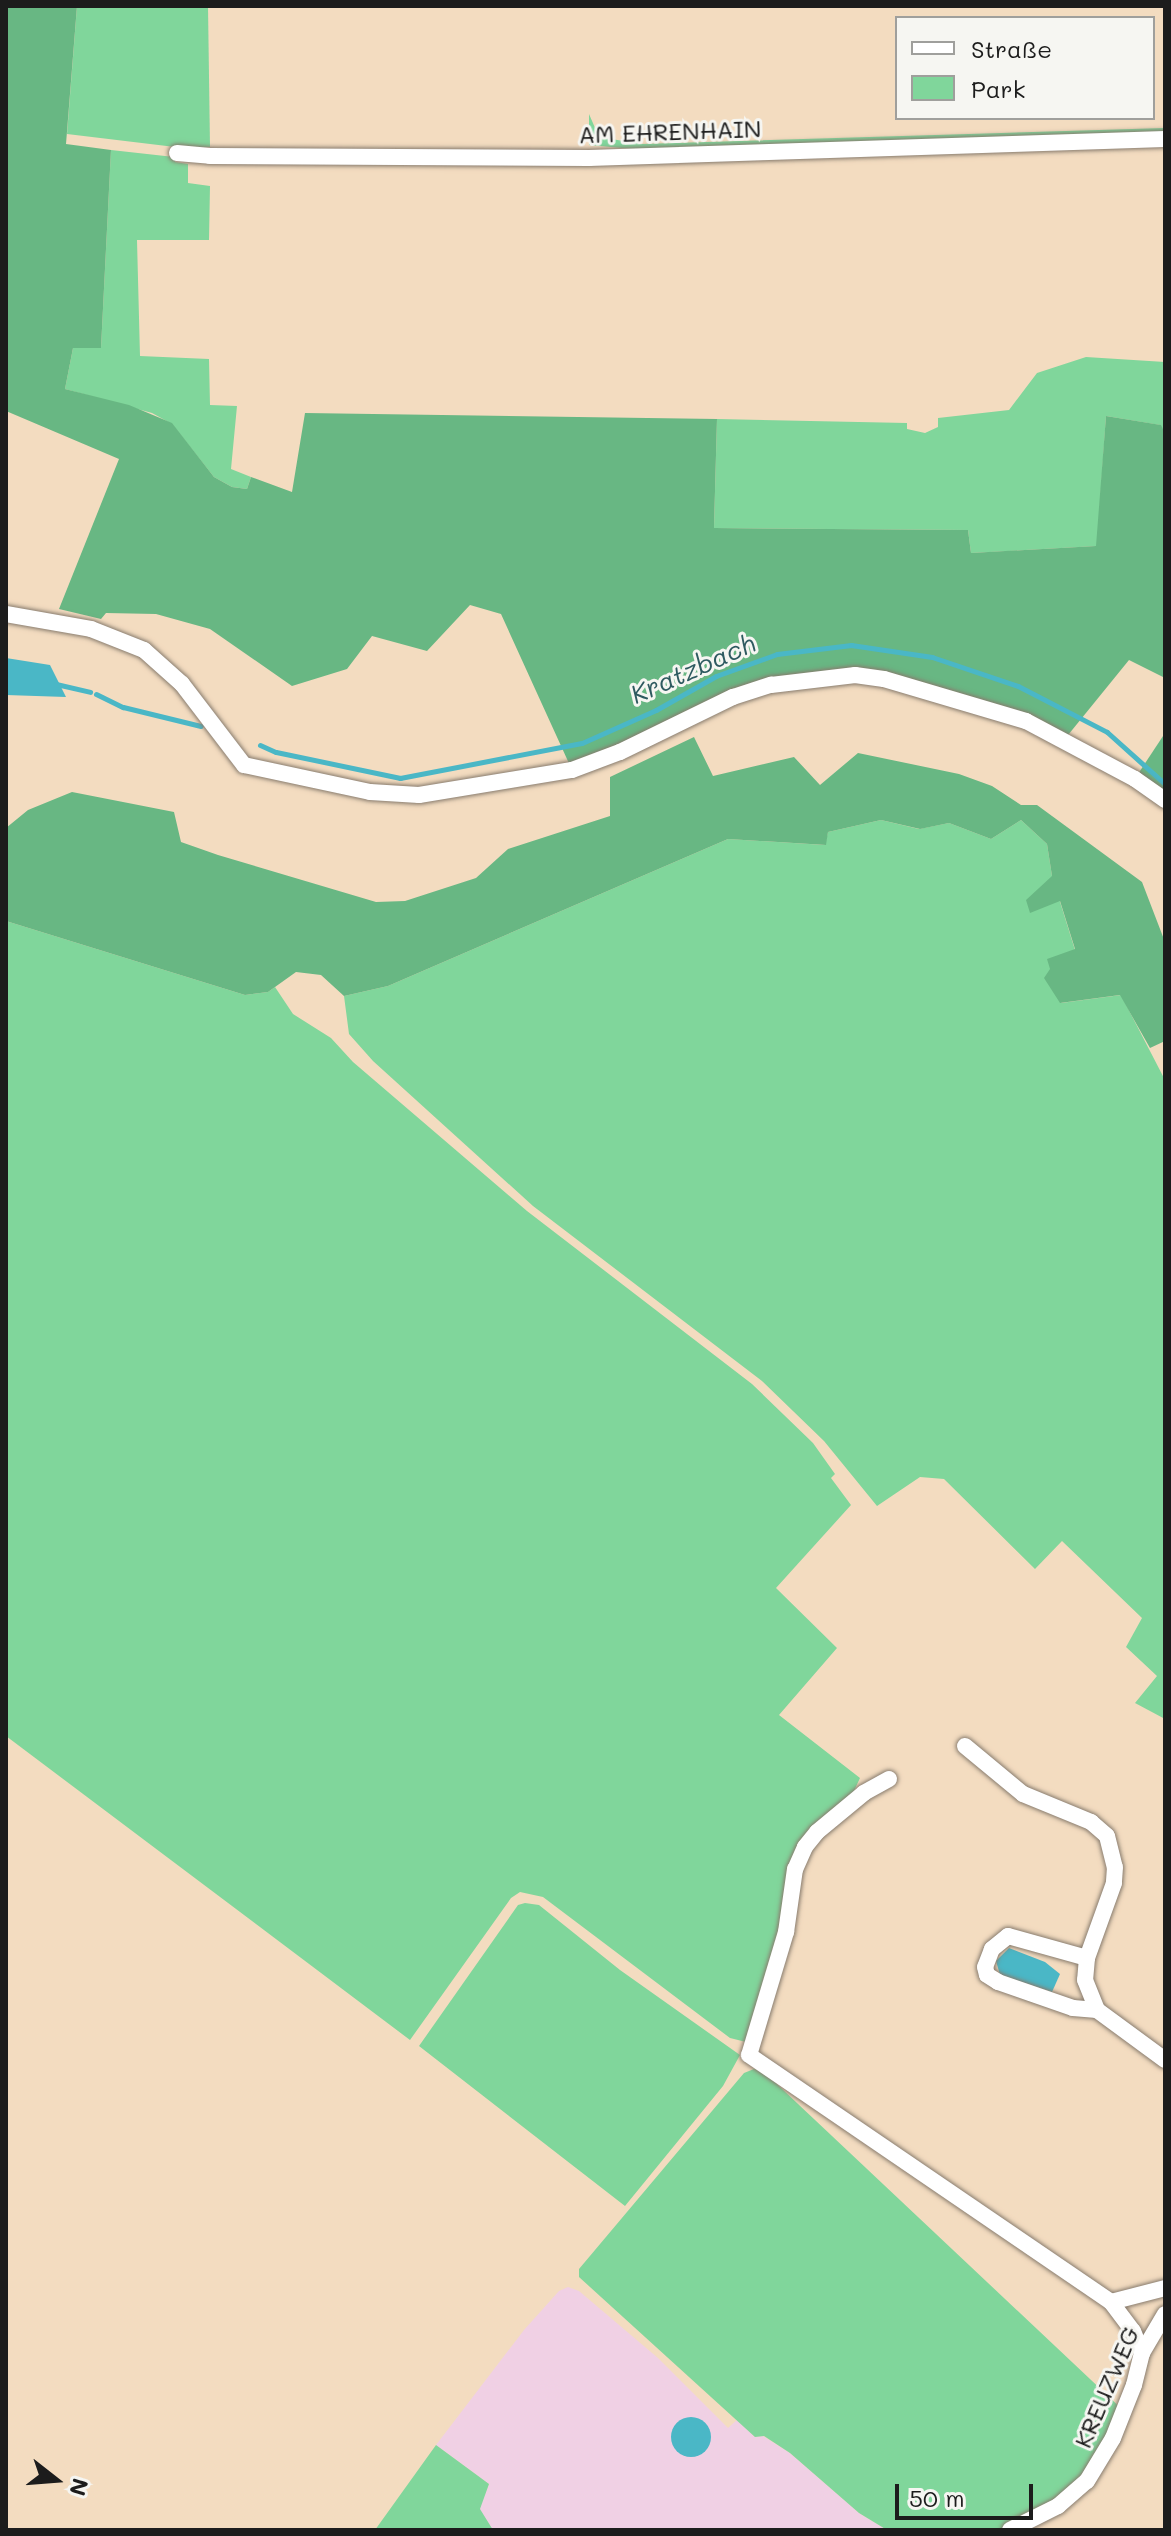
<!DOCTYPE html>
<meta charset="utf-8">
<style>
body{margin:0}
#map{position:relative;width:1171px;height:2536px;overflow:hidden;background:#f3dcc0;font-family:Mali,sans-serif}
div>[style]{position:absolute}
.built>*{inset:0;background:#f0d0e4}
.green>*{inset:0;background:#80d69b}
.forest>*{inset:0;background:#68b783}
.water>*{inset:0;background:#4ab7c6}
.round{border-radius:50%}
.stream>*{height:5px;margin:-2.5px;padding:0 2.5px;transform-origin:2.5px;border-radius:2.5px;background:#4ab7c6}
.roads{filter:drop-shadow(0 0 2px #887c6e) drop-shadow(0 0 2px #887c6e)}
.street>*{height:16px;margin:-8px;padding:0 8px;transform-origin:8px;border-radius:8px;background:#fff}
span{translate:-50% -50%;white-space:nowrap;text-align:center;line-height:1.15;-webkit-text-stroke:6px #f6f6f2;paint-order:stroke}
.street-label{font-size:24px;color:#1c1c1c}
.water-label{font-size:26px;color:#2e5a60;font-style:italic}
.frame{position:absolute;inset:0;border:8px solid #1c1c1c;pointer-events:none}
.legend{position:absolute;left:895px;top:16px;width:260px;height:104px;box-sizing:border-box;background:#f6f6f2;border:2px solid #9f9f9c;margin:0;padding:10px 14px;list-style:none;font-size:24px;color:#1c1c1c}
.legend li{display:flex;align-items:center;gap:16px;height:40px}
.legend b{width:40px;border:2px solid #9f9f9c}
.north{position:absolute;left:16px;top:2440px;width:80px;height:80px;-webkit-text-stroke:6px #f6f6f2;paint-order:stroke;rotate:107deg;font-size:22px;font-weight:700;line-height:32px;text-align:center;color:#1c1c1c}
.north::after{content:'';display:block;margin:auto;width:28px;height:36px;background:#1c1c1c;clip-path:polygon(50% 0,100% 100%,50% 72%,0 100%)}
.scale{position:absolute;left:895px;top:2484px;width:138px;height:36px;box-sizing:border-box;border:4px solid #1c1c1c;border-top:0;padding-left:10px;font-size:24px;line-height:28px;white-space:nowrap;color:#1c1c1c;-webkit-text-stroke:6px #f6f6f2;paint-order:stroke}
</style>
<div id="map">
<div class="built">
<i style="clip-path:polygon(568px 2287px,579px 2291px,658px 2358px,728px 2428px,737px 2420px,755px 2437px,763px 2436px,790px 2453px,859px 2513px,887px 2530px,493px 2530px,479px 2509px,489px 2484px,436px 2445px,524px 2330px,559px 2291px)"></i>
</div>
<div class="green">
<i style="clip-path:polygon(77px 6px,208px 6px,210px 147px,175px 147px,67px 134px)"></i>
<i style="clip-path:polygon(589px 114px,599px 137px,642px 144px,1165px 128px,1165px 133px,633px 149px,589px 145px)"></i>
<i style="clip-path:polygon(111px 150px,174px 157px,175px 162px,188px 164px,188px 183px,210px 186px,209px 240px,137px 240px,140px 356px,209px 359px,210px 405px,237px 406px,231px 469px,251px 477px,247px 489px,232px 487px,214px 477px,172px 424px,152px 413px,65px 389px,73px 348px,101px 348px)"></i>
<i style="clip-path:polygon(1086px 357px,1165px 362px,1165px 433px,1160px 425px,1106px 416px,1097px 546px,971px 553px,968px 530px,714px 528px,717px 419px,907px 423px,907px 429px,925px 433px,938px 427px,938px 418px,1009px 410px,1037px 373px)"></i>
<i style="clip-path:polygon(881px 820px,919px 829px,949px 823px,991px 839px,1021px 820px,1047px 844px,1052px 876px,1075px 950px,1061px 1003px,1121px 995px,1165px 1080px,1165px 1719px,1135px 1703px,1157px 1676px,1126px 1647px,1142px 1618px,1062px 1541px,1035px 1569px,944px 1479px,920px 1477px,877px 1506px,824px 1441px,762px 1381px,533px 1206px,373px 1061px,349px 1034px,344px 996px,388px 986px,728px 839px,825px 845px,828px 832px)"></i>
<i style="clip-path:polygon(6px 921px,245px 995px,268px 992px,275px 987px,293px 1014px,331px 1038px,353px 1062px,527px 1211px,752px 1384px,813px 1443px,835px 1474px,831px 1478px,851px 1505px,776px 1588px,837px 1648px,779px 1715px,860px 1778px,853px 1793px,814px 1828px,746px 2042px,730px 2038px,543px 1897px,520px 1892px,511px 1898px,410px 2040px,6px 1736px)"></i>
<i style="clip-path:polygon(525px 1903px,539px 1905px,620px 1970px,740px 2055px,723px 2086px,625px 2206px,419px 2046px,518px 1905px)"></i>
<i style="clip-path:polygon(754px 2069px,763px 2071px,1125px 2412px,1087px 2481px,1010px 2530px,887px 2530px,859px 2513px,790px 2453px,764px 2436px,755px 2437px,579px 2277px,579px 2269px,744px 2073px)"></i>
<i style="clip-path:polygon(436px 2445px,489px 2484px,480px 2509px,493px 2530px,375px 2530px)"></i>
</div>
<div class="forest">
<i style="clip-path:polygon(6px 6px,77px 6px,66px 144px,111px 150px,101px 348px,73px 348px,65px 389px,129px 405px,172px 423px,214px 477px,232px 487px,247px 489px,251px 477px,292px 492px,305px 413px,717px 419px,714px 528px,968px 530px,971px 553px,1096px 546px,1106px 416px,1161px 425px,1165px 433px,1165px 678px,1129px 660px,1064px 740px,884px 679px,771px 685px,572px 770px,501px 614px,470px 605px,427px 651px,372px 636px,347px 669px,292px 686px,210px 629px,156px 614px,106px 613px,101px 619px,59px 609px,119px 459px,6px 411px)"></i>
<i style="clip-path:polygon(1165px 733px,1165px 792px,1138px 774px)"></i>
<i style="clip-path:polygon(694px 737px,713px 776px,794px 757px,820px 785px,858px 753px,959px 774px,992px 786px,1021px 805px,1037px 805px,1142px 882px,1165px 942px,1165px 1041px,1150px 1048px,1120px 995px,1060px 1003px,1044px 978px,1050px 969px,1047px 959px,1075px 949px,1060px 901px,1030px 913px,1026px 900px,1052px 876px,1047px 844px,1021px 820px,991px 839px,949px 823px,920px 829px,881px 820px,828px 832px,826px 845px,728px 839px,388px 986px,344px 996px,321px 975px,296px 972px,268px 992px,245px 995px,6px 921px,6px 828px,28px 810px,72px 792px,174px 812px,181px 842px,218px 855px,376px 902px,405px 901px,476px 878px,508px 849px,610px 816px,610px 777px)"></i>
</div>
<div class="water">
<i style="clip-path:polygon(6px 658px,50px 665px,66px 697px,6px 695px)"></i>
<i style="clip-path:polygon(1009px 1948px,1045px 1962px,1060px 1974px,1052px 1992px,1000px 1975px,996px 1961px)"></i>
<i class="round" style="left:671px;top:2417px;width:40px;height:40px"></i>
</div>
<div class="stream">
<i style="left:56px;top:684px;width:35px;rotate:13deg"></i>
<i style="left:96px;top:694px;width:30px;rotate:26deg"></i>
<i style="left:123px;top:707px;width:80px;rotate:13.7deg"></i>
<i style="left:260px;top:745px;width:17px;rotate:24deg"></i>
<i style="left:276px;top:752px;width:127px;rotate:11.8deg"></i>
<i style="left:400px;top:778px;width:185px;rotate:-10.9deg"></i>
<i style="left:582px;top:743px;width:81px;rotate:-24deg"></i>
<i style="left:656px;top:710px;width:69px;rotate:-29.5deg"></i>
<i style="left:716px;top:676px;width:65px;rotate:-19.8deg"></i>
<i style="left:777px;top:654px;width:75px;rotate:-6.9deg"></i>
<i style="left:851px;top:645px;width:82px;rotate:8.4deg"></i>
<i style="left:932px;top:657px;width:91px;rotate:18.6deg"></i>
<i style="left:1018px;top:686px;width:100px;rotate:27.3deg"></i>
<i style="left:1107px;top:732px;width:78px;rotate:41.9deg"></i>
</div>
<div class="roads">
<div class="street">
<i style="left:177px;top:153px;width:33px;rotate:5deg"></i>
<i style="left:210px;top:156px;width:379px;rotate:0.3deg"></i>
<i style="left:589px;top:158px;width:576px;rotate:-1.89deg"></i>
<i style="left:6px;top:614px;width:86px;rotate:10deg"></i>
<i style="left:91px;top:629px;width:57px;rotate:21.6deg"></i>
<i style="left:144px;top:650px;width:51px;rotate:41.8deg"></i>
<i style="left:182px;top:684px;width:102px;rotate:52.6deg"></i>
<i style="left:244px;top:765px;width:129px;rotate:12.1deg"></i>
<i style="left:370px;top:792px;width:49px;rotate:3.5deg"></i>
<i style="left:419px;top:795px;width:155px;rotate:-9.3deg"></i>
<i style="left:572px;top:770px;width:51px;rotate:-20.6deg"></i>
<i style="left:620px;top:752px;width:126px;rotate:-26deg"></i>
<i style="left:733px;top:697px;width:40px;rotate:-18deg"></i>
<i style="left:771px;top:685px;width:85px;rotate:-6.8deg"></i>
<i style="left:855px;top:675px;width:29px;rotate:8deg"></i>
<i style="left:884px;top:679px;width:148px;rotate:16.5deg"></i>
<i style="left:1026px;top:721px;width:123px;rotate:28deg"></i>
<i style="left:1135px;top:779px;width:37px;rotate:35deg"></i>
<i style="left:965px;top:1746px;width:75px;rotate:39.6deg"></i>
<i style="left:1023px;top:1794px;width:74px;rotate:22.4deg"></i>
<i style="left:1091px;top:1822px;width:21px;rotate:41deg"></i>
<i style="left:1107px;top:1836px;width:32px;rotate:76deg"></i>
<i style="left:1115px;top:1867px;width:16px;rotate:94deg"></i>
<i style="left:1114px;top:1883px;width:80px;rotate:109.8deg"></i>
<i style="left:1087px;top:1958px;width:22px;rotate:95deg"></i>
<i style="left:1085px;top:1980px;width:32px;rotate:68deg"></i>
<i style="left:1097px;top:2010px;width:84px;rotate:36.3deg"></i>
<i style="left:889px;top:1779px;width:29px;rotate:151deg"></i>
<i style="left:864px;top:1793px;width:61px;rotate:140.3deg"></i>
<i style="left:817px;top:1832px;width:19px;rotate:129deg"></i>
<i style="left:805px;top:1847px;width:24px;rotate:114deg"></i>
<i style="left:795px;top:1869px;width:64px;rotate:98.1deg"></i>
<i style="left:786px;top:1932px;width:128px;rotate:106.7deg"></i>
<i style="left:749px;top:2055px;width:438px;rotate:34.3deg"></i>
<i style="left:1111px;top:2302px;width:36px;rotate:53deg"></i>
<i style="left:1133px;top:2331px;width:24px;rotate:68deg"></i>
<i style="left:1087px;top:1958px;width:82px;rotate:-164.4deg"></i>
<i style="left:1008px;top:1936px;width:21px;rotate:141deg"></i>
<i style="left:992px;top:1949px;width:19px;rotate:111deg"></i>
<i style="left:985px;top:1967px;width:8px;rotate:76deg"></i>
<i style="left:987px;top:1975px;width:13px;rotate:32deg"></i>
<i style="left:998px;top:1982px;width:79px;rotate:19.1deg"></i>
<i style="left:1073px;top:2008px;width:24px;rotate:5deg"></i>
<i style="left:1111px;top:2302px;width:56px;rotate:-14.5deg"></i>
<i style="left:1010px;top:2530px;width:54px;rotate:-26.6deg"></i>
<i style="left:1058px;top:2506px;width:38px;rotate:-41deg"></i>
<i style="left:1087px;top:2481px;width:50px;rotate:-58.8deg"></i>
<i style="left:1113px;top:2438px;width:57px;rotate:-68.4deg"></i>
<i style="left:1134px;top:2385px;width:33px;rotate:-76deg"></i>
<i style="left:1142px;top:2353px;width:45px;rotate:-59.5deg"></i>
</div>
</div>
<div class="street-label">
<span style="left:670px;top:131px;rotate:-2deg">AM EHRENHAIN</span>
<span style="left:1106px;top:2387px;rotate:-67deg">KREUZWEG</span>
</div>
<div class="water-label">
<span style="left:693px;top:669px;rotate:-24deg">Kratzbach</span>
</div>
<div class="frame"></div>
<ul class="legend">
<li><b style="height:10px;background:#fff"></b>Straße</li>
<li><b style="height:22px;background:#80d69b"></b>Park</li>
</ul>
<div class="north">N</div>
<div class="scale">50 m</div>
</div>
